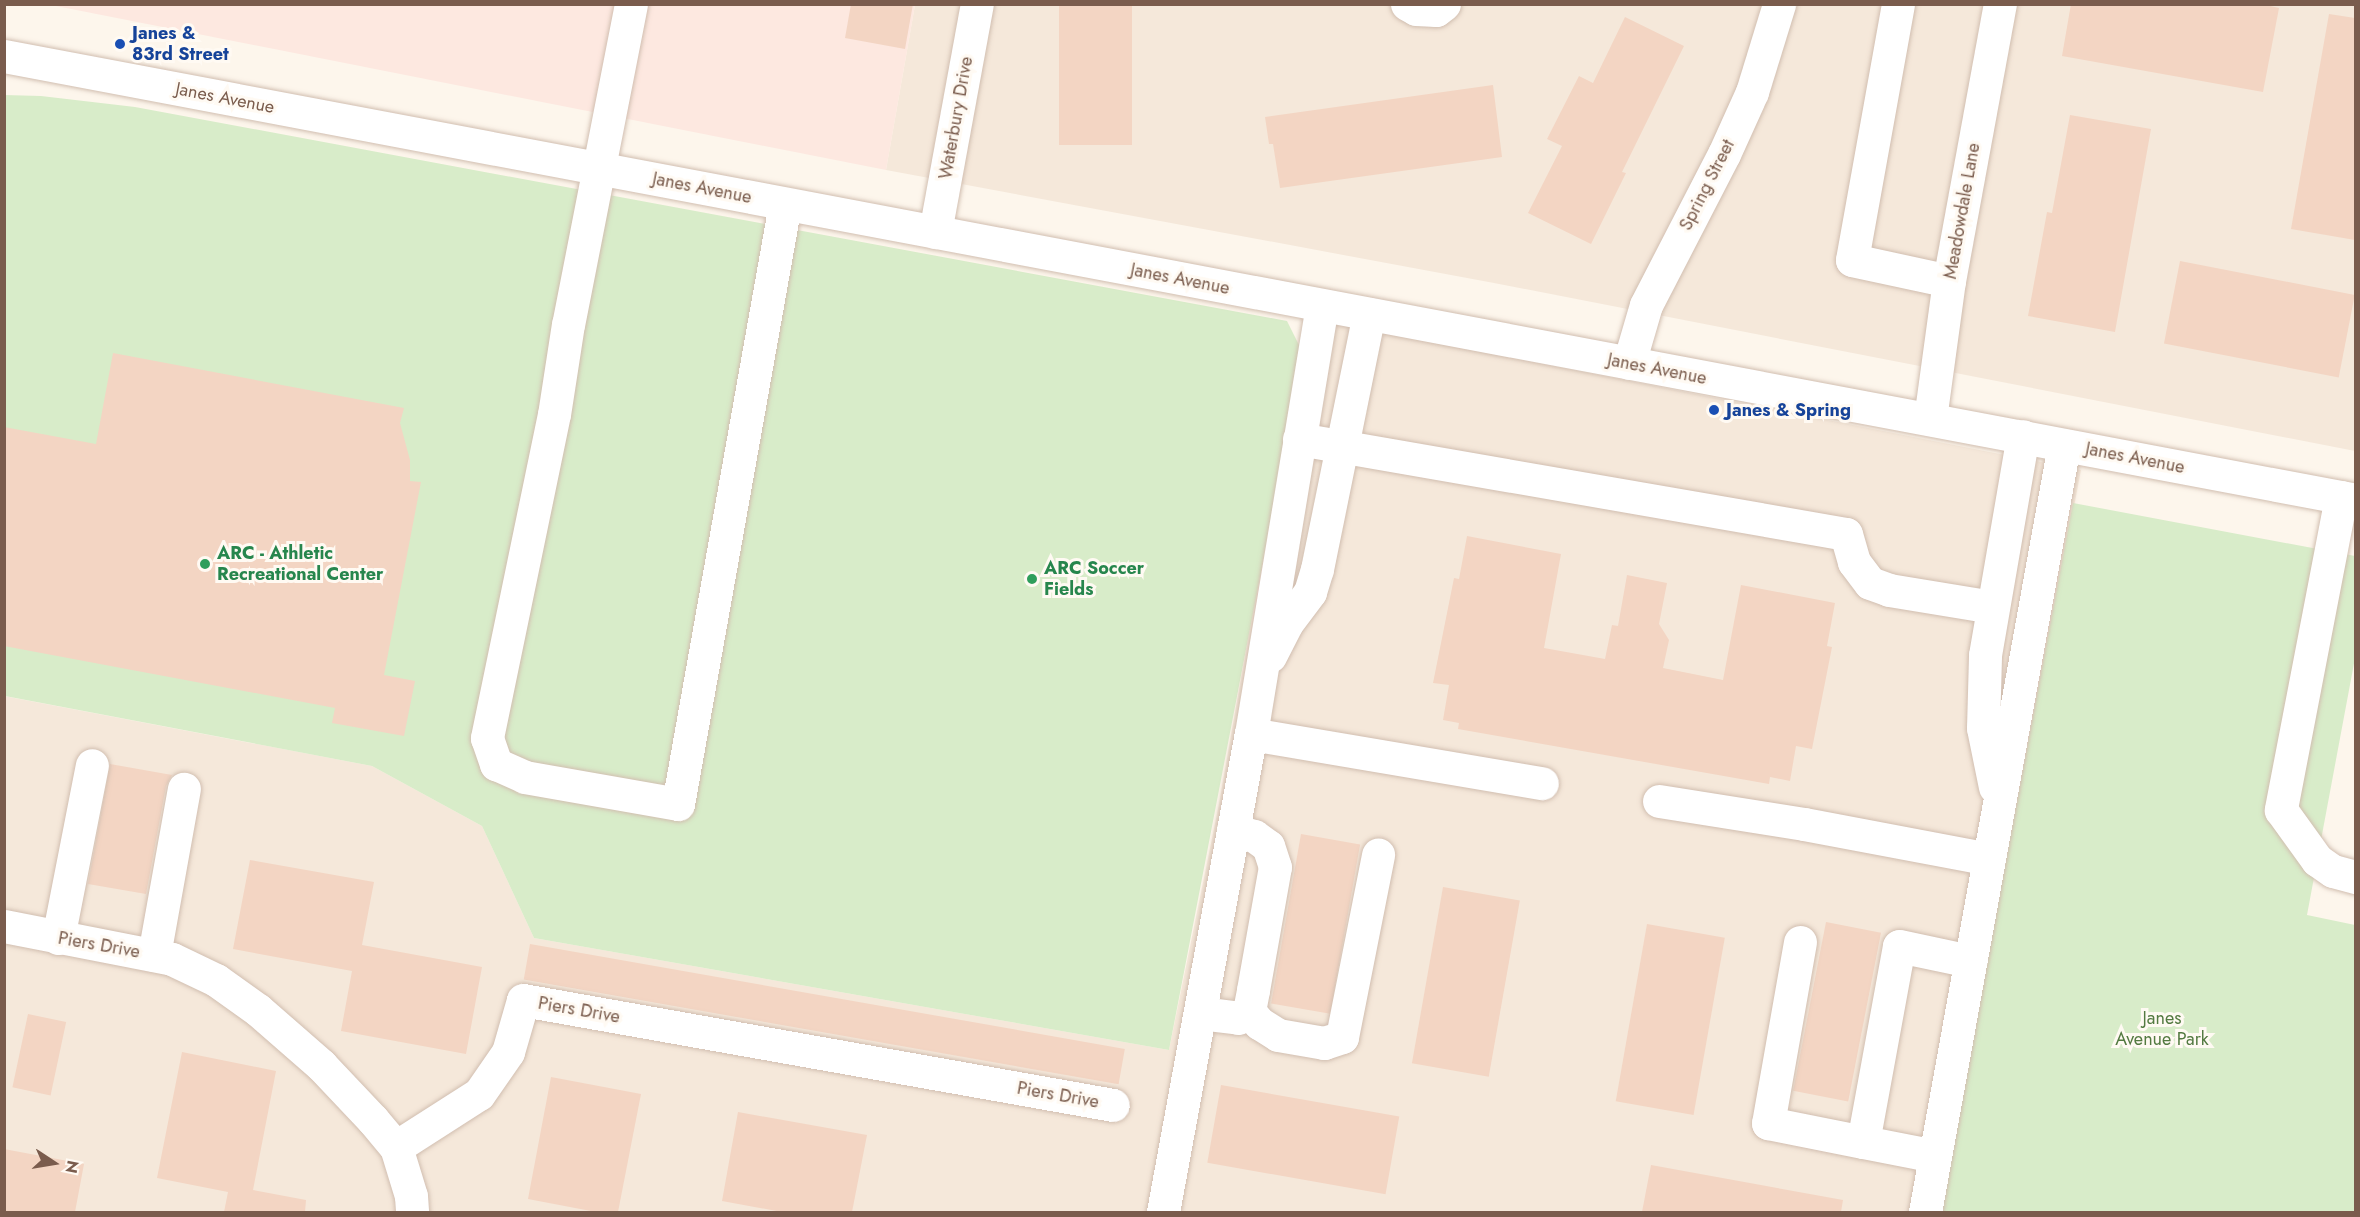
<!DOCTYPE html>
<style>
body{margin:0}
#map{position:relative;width:2360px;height:1217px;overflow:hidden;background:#fdf6ec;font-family:Jost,sans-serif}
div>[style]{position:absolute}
.residential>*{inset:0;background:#f5e8da}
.commercial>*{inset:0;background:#fde8e0}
.green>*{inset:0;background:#d8ecc9}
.building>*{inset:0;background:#f3d5c3;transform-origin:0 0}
.roads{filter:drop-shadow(0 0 2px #d1beb0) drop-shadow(0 0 2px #d1beb0)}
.minor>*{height:33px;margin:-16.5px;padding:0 16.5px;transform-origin:16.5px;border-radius:16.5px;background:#fff}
.dots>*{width:16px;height:16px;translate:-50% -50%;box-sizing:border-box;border:3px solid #fffaf3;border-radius:50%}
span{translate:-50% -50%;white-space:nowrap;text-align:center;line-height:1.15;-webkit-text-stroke:6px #fffaf3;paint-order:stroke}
.transit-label{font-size:18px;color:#164399;font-weight:700}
.left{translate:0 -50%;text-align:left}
.street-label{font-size:18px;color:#7a5c4d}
.leisure-label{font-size:18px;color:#27864d;font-weight:700}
.park-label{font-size:18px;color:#537a41}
.frame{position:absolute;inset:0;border:6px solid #7a5c4d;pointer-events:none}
.north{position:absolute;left:24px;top:1133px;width:60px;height:60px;-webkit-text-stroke:4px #fffaf3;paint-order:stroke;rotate:102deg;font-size:16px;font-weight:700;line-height:24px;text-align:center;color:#7a5c4d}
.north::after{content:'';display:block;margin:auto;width:21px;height:27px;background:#7a5c4d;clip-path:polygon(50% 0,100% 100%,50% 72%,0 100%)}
</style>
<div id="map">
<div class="residential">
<i style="clip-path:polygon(915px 5px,2355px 5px,2355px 451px,1494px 283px,886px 170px)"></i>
<i style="clip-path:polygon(1304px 317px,2081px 470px,1940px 1212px,5px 1212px,4px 696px,372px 766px,482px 826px,534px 938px,1169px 1050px,1219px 804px)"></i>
</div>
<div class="commercial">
<i style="clip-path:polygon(51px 5px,915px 5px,886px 170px)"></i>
</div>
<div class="green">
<i style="clip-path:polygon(4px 95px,41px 96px,135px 107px,1287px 321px,1303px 353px,1169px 1050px,534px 938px,482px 826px,372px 766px,5px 696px)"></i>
<i style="clip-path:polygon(2073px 503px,2355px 556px,2355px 658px,2307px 915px,2355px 925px,2355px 1212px,1940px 1212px)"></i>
</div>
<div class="building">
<i style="clip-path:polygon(851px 4px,913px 4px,905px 49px,845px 38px)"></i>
<i style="left:1059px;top:4px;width:73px;height:141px"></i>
<i style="clip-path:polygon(2071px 4px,2262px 4px,2279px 8px,2263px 92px,2062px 56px)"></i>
<i style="clip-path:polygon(2329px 14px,2355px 18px,2355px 240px,2291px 229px)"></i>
<i style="clip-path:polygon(1625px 17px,1684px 46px,1622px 172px,1626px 173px,1591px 244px,1528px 213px,1562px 146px,1547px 139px,1579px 76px,1593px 83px)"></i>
<i style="clip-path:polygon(1493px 85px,1502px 157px,1280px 188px,1273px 144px,1269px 144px,1265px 117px)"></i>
<i style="clip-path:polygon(2070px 115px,2151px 129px,2115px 332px,2028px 316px,2047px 212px,2052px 213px)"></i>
<i style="left:2180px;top:261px;width:178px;height:84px;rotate:11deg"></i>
<i style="clip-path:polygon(113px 353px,404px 408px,400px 423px,410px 460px,410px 481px,421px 482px,384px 675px,415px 681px,404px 736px,332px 723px,335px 708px,4px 646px,4px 427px,96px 444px)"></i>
<i style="clip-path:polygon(1467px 536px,1561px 554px,1544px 648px,1605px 659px,1612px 625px,1618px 626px,1627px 575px,1667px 583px,1659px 624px,1669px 640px,1663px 668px,1723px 680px,1741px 585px,1835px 603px,1827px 646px,1832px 647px,1812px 749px,1796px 746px,1790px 781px,1770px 777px,1769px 784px,1458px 729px,1459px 723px,1443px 720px,1449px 685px,1433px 683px,1454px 578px,1459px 579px)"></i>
<i style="clip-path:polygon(110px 764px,172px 775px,166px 786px,146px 894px,88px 884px)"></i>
<i style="left:1301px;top:834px;width:60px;height:172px;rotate:10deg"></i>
<i style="clip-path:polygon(250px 860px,374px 882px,362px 945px,482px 967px,466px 1054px,341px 1031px,352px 971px,233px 949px)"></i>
<i style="left:1443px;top:887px;width:78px;height:179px;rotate:10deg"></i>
<i style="left:1826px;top:922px;width:56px;height:172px;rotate:11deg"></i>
<i style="left:1647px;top:924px;width:79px;height:180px;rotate:10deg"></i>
<i style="left:530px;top:944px;width:604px;height:36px;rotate:10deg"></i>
<i style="left:28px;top:1014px;width:39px;height:75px;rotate:12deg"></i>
<i style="clip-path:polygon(182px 1052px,276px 1071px,253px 1190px,306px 1200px,305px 1212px,224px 1212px,228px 1192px,157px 1178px)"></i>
<i style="clip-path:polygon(551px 1077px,641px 1094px,618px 1212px,596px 1212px,528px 1199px)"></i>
<i style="left:1221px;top:1085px;width:181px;height:79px;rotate:10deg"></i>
<i style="clip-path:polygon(738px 1112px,867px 1135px,852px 1212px,782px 1212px,722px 1201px)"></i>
<i style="clip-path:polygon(4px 1149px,84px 1164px,75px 1212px,4px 1212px)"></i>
<i style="clip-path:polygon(1651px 1165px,1843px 1200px,1841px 1212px,1642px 1212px)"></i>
</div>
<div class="roads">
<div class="minor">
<i style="left:631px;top:4px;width:326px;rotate:101.1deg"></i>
<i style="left:568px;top:324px;width:91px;rotate:98.8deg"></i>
<i style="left:554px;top:414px;width:331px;rotate:101.7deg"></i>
<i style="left:487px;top:738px;width:28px;rotate:71deg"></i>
<i style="left:496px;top:764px;width:32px;rotate:24deg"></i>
<i style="left:525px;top:777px;width:155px;rotate:10deg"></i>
<i style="left:678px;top:804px;width:609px;rotate:-79.89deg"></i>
<i style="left:1407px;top:4px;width:10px;rotate:29deg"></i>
<i style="left:1416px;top:9px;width:20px;rotate:3deg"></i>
<i style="left:1436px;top:10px;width:10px;rotate:-37deg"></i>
<i style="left:1898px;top:4px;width:260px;rotate:100.2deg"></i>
<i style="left:1852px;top:260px;width:99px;rotate:12.2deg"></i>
<i style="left:4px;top:56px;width:2394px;rotate:10.69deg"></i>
<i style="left:935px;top:232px;width:232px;rotate:-79.6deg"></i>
<i style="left:1629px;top:363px;width:60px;rotate:-73.7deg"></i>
<i style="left:1646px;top:305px;width:170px;rotate:-62.7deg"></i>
<i style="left:1724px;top:154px;width:68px;rotate:-65.7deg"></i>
<i style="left:1752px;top:92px;width:92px;rotate:-72.9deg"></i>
<i style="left:1930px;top:419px;width:139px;rotate:-82.2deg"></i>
<i style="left:1949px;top:281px;width:282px;rotate:-79.6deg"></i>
<i style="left:1299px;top:439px;width:555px;rotate:9.85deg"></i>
<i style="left:1846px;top:534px;width:29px;rotate:74deg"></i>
<i style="left:1854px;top:562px;width:26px;rotate:53deg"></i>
<i style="left:1870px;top:583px;width:20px;rotate:20deg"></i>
<i style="left:1889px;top:590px;width:105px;rotate:9.3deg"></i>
<i style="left:2341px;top:497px;width:319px;rotate:100.9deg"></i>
<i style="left:2281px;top:810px;width:62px;rotate:54.2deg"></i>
<i style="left:2317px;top:860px;width:19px;rotate:35deg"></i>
<i style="left:2333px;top:871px;width:24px;rotate:15deg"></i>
<i style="left:1270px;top:656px;width:36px;rotate:-63deg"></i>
<i style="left:1286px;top:624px;width:40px;rotate:-53deg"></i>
<i style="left:1310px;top:592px;width:24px;rotate:-73deg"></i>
<i style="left:1317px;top:569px;width:260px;rotate:-78.5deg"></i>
<i style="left:1251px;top:734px;width:295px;rotate:9.6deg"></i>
<i style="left:1995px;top:787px;width:60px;rotate:-101.5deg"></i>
<i style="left:1983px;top:728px;width:73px;rotate:-88.4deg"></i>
<i style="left:1985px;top:655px;width:222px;rotate:-80.2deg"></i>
<i style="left:1659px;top:801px;width:147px;rotate:9deg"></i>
<i style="left:1804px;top:824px;width:188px;rotate:10.7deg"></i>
<i style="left:4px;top:926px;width:171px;rotate:11.1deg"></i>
<i style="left:172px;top:959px;width:49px;rotate:25.5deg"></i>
<i style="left:216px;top:980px;width:52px;rotate:35.5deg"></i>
<i style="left:258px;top:1010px;width:84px;rotate:41.1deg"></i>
<i style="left:321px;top:1065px;width:76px;rotate:46.6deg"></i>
<i style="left:373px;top:1120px;width:35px;rotate:50deg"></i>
<i style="left:396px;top:1147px;width:51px;rotate:73deg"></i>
<i style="left:411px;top:1196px;width:16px;rotate:86deg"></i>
<i style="left:58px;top:938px;width:176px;rotate:-78.9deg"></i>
<i style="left:1800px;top:942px;width:184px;rotate:100deg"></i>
<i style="left:1768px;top:1123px;width:97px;rotate:11.3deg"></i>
<i style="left:154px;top:955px;width:169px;rotate:-79.8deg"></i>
<i style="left:1249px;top:1011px;width:16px;rotate:50deg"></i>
<i style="left:1259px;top:1023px;width:22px;rotate:32deg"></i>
<i style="left:1278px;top:1035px;width:47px;rotate:9.9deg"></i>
<i style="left:1324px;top:1043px;width:19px;rotate:-18deg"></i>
<i style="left:1342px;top:1037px;width:186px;rotate:-78.8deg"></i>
<i style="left:1200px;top:1013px;width:38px;rotate:7deg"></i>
<i style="left:1238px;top:1018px;width:13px;rotate:-32deg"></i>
<i style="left:1249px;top:1011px;width:21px;rotate:-79deg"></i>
<i style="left:1253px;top:990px;width:125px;rotate:-79.9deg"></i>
<i style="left:1275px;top:867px;width:22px;rotate:-108deg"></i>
<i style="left:1268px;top:846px;width:17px;rotate:-144deg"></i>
<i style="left:1254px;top:836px;width:22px;rotate:-164deg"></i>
<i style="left:396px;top:1147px;width:98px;rotate:-32.6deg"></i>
<i style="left:479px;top:1094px;width:51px;rotate:-55.4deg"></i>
<i style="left:508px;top:1052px;width:54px;rotate:-73.9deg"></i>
<i style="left:523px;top:1000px;width:599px;rotate:10.09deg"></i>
<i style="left:1935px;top:1156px;width:73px;rotate:-169deg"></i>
<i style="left:1863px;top:1142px;width:199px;rotate:-79.6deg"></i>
<i style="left:1899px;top:946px;width:73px;rotate:11.9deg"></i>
<i style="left:1163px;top:1212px;width:486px;rotate:-79.6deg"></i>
<i style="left:1251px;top:734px;width:434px;rotate:-80.6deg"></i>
<i style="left:1925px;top:1212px;width:779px;rotate:-79.73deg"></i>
</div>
</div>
<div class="dots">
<i style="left:120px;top:44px;background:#1a4fb4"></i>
<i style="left:1714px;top:410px;background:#1a4fb4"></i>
<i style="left:205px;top:564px;background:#2e9e5b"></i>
<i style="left:1032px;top:579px;background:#2e9e5b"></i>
</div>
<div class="transit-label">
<span class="left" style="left:132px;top:44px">Janes &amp;<br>83rd Street</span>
<span class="left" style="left:1726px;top:410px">Janes &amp; Spring</span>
</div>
<div class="street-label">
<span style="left:225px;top:98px;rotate:11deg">Janes Avenue</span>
<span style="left:956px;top:118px;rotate:-80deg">Waterbury Drive</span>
<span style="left:1707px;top:185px;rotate:-63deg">Spring Street</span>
<span style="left:702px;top:188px;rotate:11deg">Janes Avenue</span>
<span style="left:1962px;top:211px;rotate:-80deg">Meadowdale Lane</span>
<span style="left:1180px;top:279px;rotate:11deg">Janes Avenue</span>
<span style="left:1657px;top:369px;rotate:11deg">Janes Avenue</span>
<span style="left:2135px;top:458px;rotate:11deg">Janes Avenue</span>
<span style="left:99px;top:945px;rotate:10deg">Piers Drive</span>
<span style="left:579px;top:1010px;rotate:10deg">Piers Drive</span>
<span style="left:1058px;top:1095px;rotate:10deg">Piers Drive</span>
</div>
<div class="leisure-label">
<span class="left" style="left:217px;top:564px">ARC - Athletic<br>Recreational Center</span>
<span class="left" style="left:1044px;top:579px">ARC Soccer<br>Fields</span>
</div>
<div class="park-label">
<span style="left:2162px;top:1029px">Janes<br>Avenue Park</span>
</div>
<div class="frame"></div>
<div class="north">N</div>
</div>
